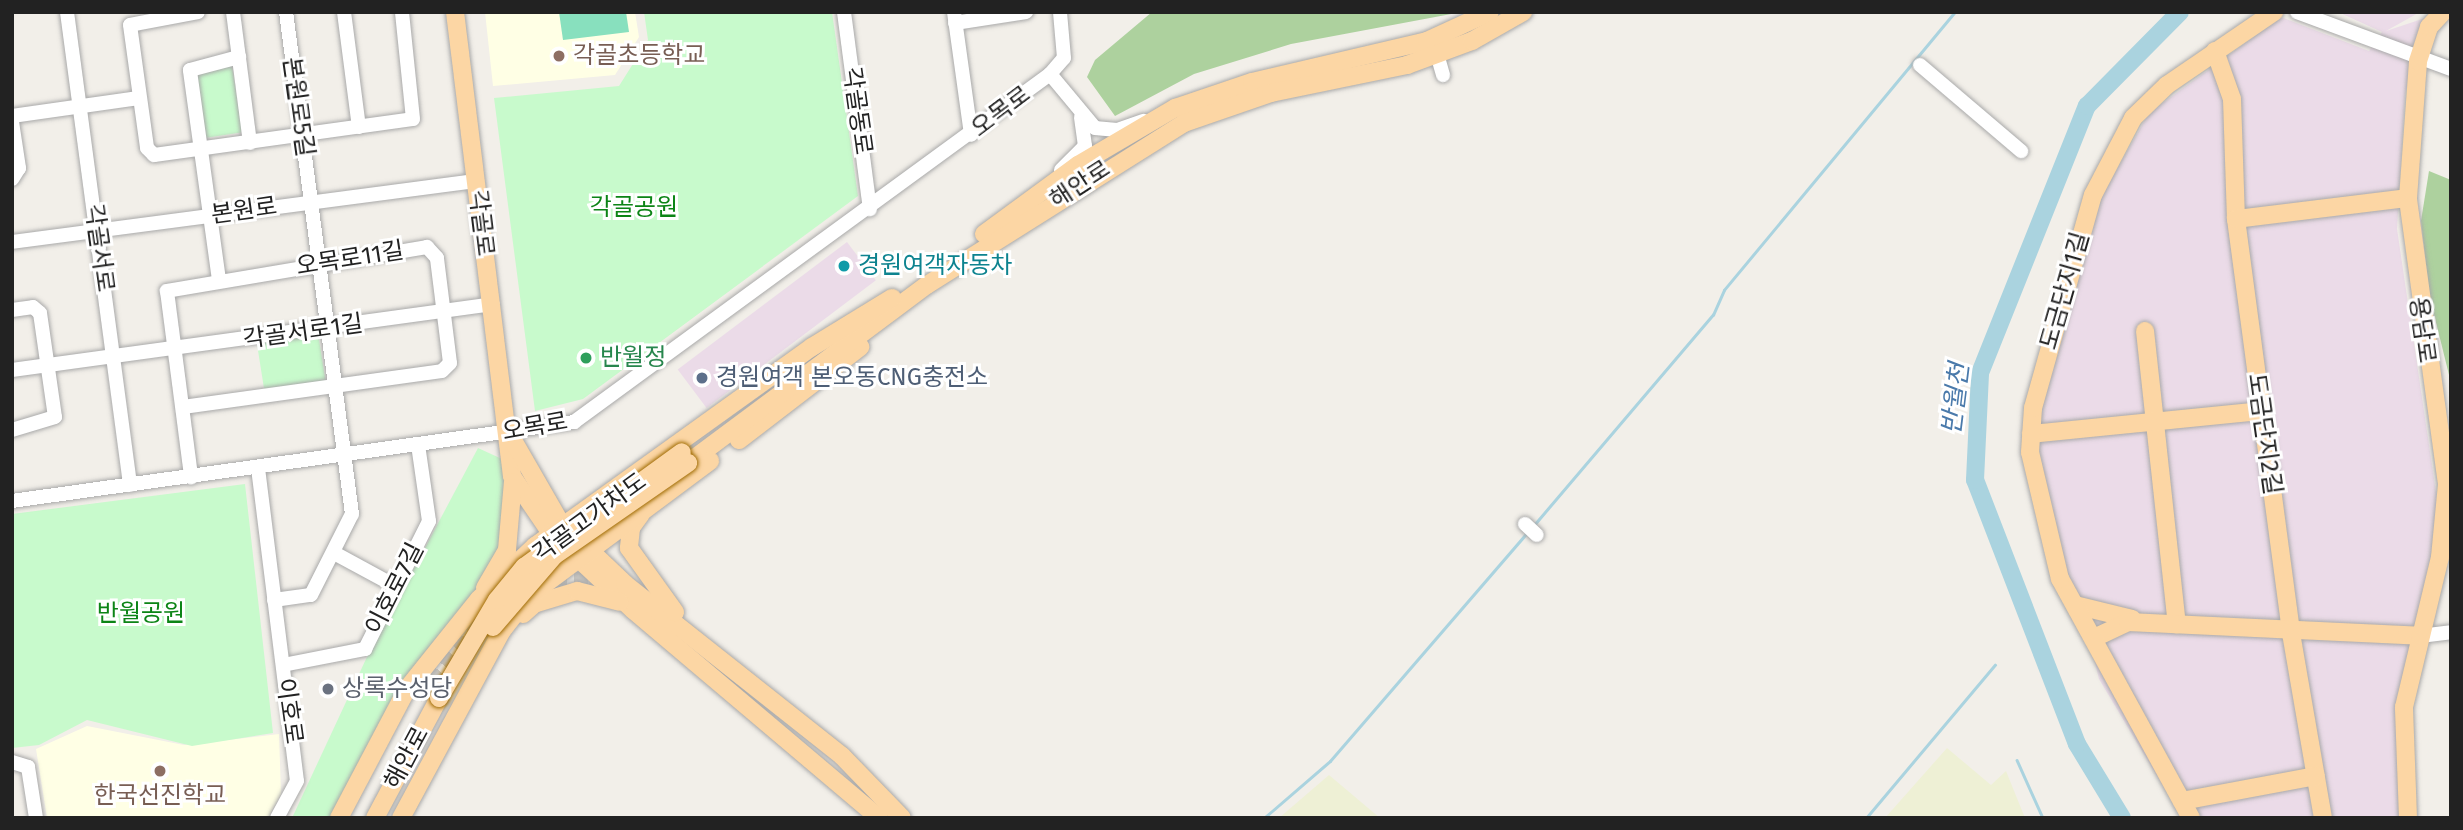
<!DOCTYPE html>
<meta charset="utf-8">
<style>
body{margin:0}
#map{position:relative;width:2463px;height:830px;overflow:hidden;background:#f2efe9;font-family:"Fira Sans","Noto Sans KR",sans-serif}
div>[style]{position:absolute}
.industrial>*{inset:0;background:#ebdbe8;transform-origin:0 0}
.education>*{inset:0;background:#ffffe5}
.farmland>*{inset:0;background:#eef0d5}
.forest>*{inset:0;background:#add19e}
.park>*{inset:0;background:#c8facc;transform-origin:0 0}
.pitch>*{inset:0;background:#88e0be}
.stream>*{height:2.5px;margin:-1.25px;padding:0 1.25px;transform-origin:1.25px;border-radius:1.25px;background:#aad3df}
.river>*{height:18px;margin:-9px;padding:0 9px;transform-origin:9px;border-radius:9px;background:#aad3df}
.minor-tunnel>*{height:14px;margin-top:-7px;transform-origin:0;background:repeating-linear-gradient(90deg,#c8c6c1 0 14px,transparent 0 21px)}
.roads{filter:drop-shadow(0 0 2px #a9a9a9) drop-shadow(0 0 2px #a9a9a9)}
.minor>*{height:14px;margin:-7px;padding:0 7px;transform-origin:7px;border-radius:7px;background:#fff}
.major>*{height:18px;margin:-9px;padding:0 9px;transform-origin:9px;border-radius:9px;background:#fcd6a4}
.bridges{filter:drop-shadow(0 0 2px #a06b00) drop-shadow(0 0 2px #a06b00)}
.major-bridge>*{height:18px;margin:-9px;padding:0 9px;transform-origin:9px;border-radius:9px;background:#fcd6a4}
.dots>*{width:19px;height:19px;translate:-50% -50%;box-sizing:border-box;border:4px solid #fff;border-radius:50%}
span{translate:-50% -50%;white-space:nowrap;text-align:center;line-height:1.15;-webkit-text-stroke:6px #fff;paint-order:stroke}
.education-label{font-size:24px;color:#785e54}
.left{translate:0 -50%;text-align:left}
.street-label{font-size:24px;color:#222}
.park-label{font-size:24px;color:#0c8416}
.culture-label{font-size:24px;color:#0d838f}
.leisure-label{font-size:24px;color:#27864d}
.service-label{font-size:24px;color:#4e5e75}
.worship-label{font-size:24px;color:#5b616d}
.water-label{font-size:26px;color:#4a7aab;font-style:italic}
.frame{position:absolute;inset:0;border:14px solid #222;pointer-events:none}
</style>
<div id="map">
<div class="industrial">
<i style="clip-path:polygon(2338px 12px,2420px 12px,2386px 31px,2425px 18px,2405px 94px,2397px 229px,2440px 519px,2415px 659px,2403px 781px,2408px 818px,2182px 818px,2099px 679px,2085px 622px,2060px 579px,2039px 448px,2042px 400px,2101px 197px,2149px 113px,2281px 17px,2369px 51px,2382px 32px)"></i>
<i style="left:847px;top:242px;width:48px;height:212px;rotate:53deg"></i>
</div>
<div class="education">
<i style="clip-path:polygon(485px 12px,635px 12px,639px 37px,615px 75px,493px 86px)"></i>
<i style="clip-path:polygon(87px 726px,184px 745px,279px 734px,281px 794px,268px 818px,47px 818px,36px 749px)"></i>
</div>
<div class="farmland">
<i style="clip-path:polygon(1947px 748px,1991px 785px,2006px 771px,2025px 818px,1885px 818px)"></i>
<i style="clip-path:polygon(1329px 775px,1380px 818px,1279px 818px)"></i>
</div>
<div class="forest">
<i style="clip-path:polygon(1152px 12px,1462px 12px,1291px 44px,1194px 74px,1115px 116px,1087px 77px,1095px 60px)"></i>
<i style="clip-path:polygon(2429px 171px,2451px 180px,2451px 383px,2430px 298px,2421px 221px)"></i>
</div>
<div class="park">
<i style="clip-path:polygon(644px 12px,832px 12px,858px 196px,583px 399px,535px 411px,494px 98px,619px 86px,648px 40px)"></i>
<i style="left:232px;top:66px;width:67px;height:38px;rotate:81deg"></i>
<i style="left:318px;top:333px;width:51px;height:62px;rotate:81deg"></i>
<i style="clip-path:polygon(478px 448px,502px 459px,510px 492px,497px 556px,333px 818px,292px 818px,366px 659px)"></i>
<i style="clip-path:polygon(245px 484px,273px 733px,192px 746px,87px 720px,39px 745px,12px 748px,12px 514px)"></i>
</div>
<div class="pitch">
<i style="clip-path:polygon(559px 12px,626px 12px,629px 32px,563px 40px)"></i>
</div>
<div class="stream">
<i style="left:1534px;top:525px;width:276px;rotate:-49.6deg"></i>
<i style="left:1713px;top:315px;width:27px;rotate:-66deg"></i>
<i style="left:1724px;top:290px;width:361px;rotate:-50.3deg"></i>
<i style="left:2017px;top:760px;width:64px;rotate:65.9deg"></i>
<i style="left:1264px;top:818px;width:87px;rotate:-40.8deg"></i>
<i style="left:1330px;top:761px;width:301px;rotate:-49.2deg"></i>
<i style="left:1866px;top:818px;width:200px;rotate:-49.9deg"></i>
</div>
<div class="river">
<i style="left:2122px;top:818px;width:87px;rotate:-121.3deg"></i>
<i style="left:2077px;top:744px;width:283px;rotate:-111.1deg"></i>
<i style="left:1975px;top:480px;width:107px;rotate:-87.3deg"></i>
<i style="left:1980px;top:373px;width:288px;rotate:-68.2deg"></i>
<i style="left:2087px;top:106px;width:132px;rotate:-45.3deg"></i>
</div>
<div class="minor-tunnel">
<i style="left:553px;top:578px;width:49px;rotate:2.3deg"></i>
<i style="left:416px;top:697px;width:99px;rotate:-50.7deg"></i>
</div>
<div class="roads">
<div class="minor">
<i style="left:67px;top:12px;width:477px;rotate:82.4deg"></i>
<i style="left:198px;top:12px;width:69px;rotate:169.2deg"></i>
<i style="left:130px;top:25px;width:124px;rotate:82.1deg"></i>
<i style="left:147px;top:148px;width:10px;rotate:45deg"></i>
<i style="left:154px;top:155px;width:261px;rotate:-7.9deg"></i>
<i style="left:413px;top:119px;width:108px;rotate:-95.9deg"></i>
<i style="left:233px;top:12px;width:132px;rotate:82.6deg"></i>
<i style="left:344px;top:12px;width:116px;rotate:82.6deg"></i>
<i style="left:844px;top:12px;width:199px;rotate:82.5deg"></i>
<i style="left:954px;top:12px;width:124px;rotate:82.1deg"></i>
<i style="left:2297px;top:12px;width:164px;rotate:20.3deg"></i>
<i style="left:955px;top:23px;width:72px;rotate:-8.8deg"></i>
<i style="left:1437px;top:54px;width:22px;rotate:74deg"></i>
<i style="left:1920px;top:65px;width:133px;rotate:40.4deg"></i>
<i style="left:1050px;top:74px;width:70px;rotate:50.2deg"></i>
<i style="left:1095px;top:128px;width:22px;rotate:5deg"></i>
<i style="left:1117px;top:130px;width:28px;rotate:-19deg"></i>
<i style="left:12px;top:116px;width:128px;rotate:-8.1deg"></i>
<i style="left:12px;top:122px;width:47px;rotate:81.3deg"></i>
<i style="left:19px;top:168px;width:13px;rotate:122deg"></i>
<i style="left:1061px;top:170px;width:34px;rotate:-45deg"></i>
<i style="left:1085px;top:146px;width:29px;rotate:-98deg"></i>
<i style="left:12px;top:242px;width:468px;rotate:-7.5deg"></i>
<i style="left:219px;top:280px;width:212px;rotate:-97.9deg"></i>
<i style="left:190px;top:70px;width:51px;rotate:-14.9deg"></i>
<i style="left:12px;top:310px;width:21px;rotate:-8deg"></i>
<i style="left:33px;top:307px;width:9px;rotate:41deg"></i>
<i style="left:40px;top:313px;width:105px;rotate:81.8deg"></i>
<i style="left:55px;top:417px;width:45px;rotate:163.2deg"></i>
<i style="left:12px;top:370px;width:485px;rotate:-7.8deg"></i>
<i style="left:183px;top:407px;width:261px;rotate:-7.9deg"></i>
<i style="left:442px;top:371px;width:11px;rotate:-45deg"></i>
<i style="left:450px;top:363px;width:106px;rotate:-97.1deg"></i>
<i style="left:437px;top:258px;width:15px;rotate:-132deg"></i>
<i style="left:427px;top:247px;width:264px;rotate:170.4deg"></i>
<i style="left:167px;top:291px;width:188px;rotate:82.6deg"></i>
<i style="left:258px;top:468px;width:315px;rotate:82.9deg"></i>
<i style="left:297px;top:781px;width:42px;rotate:118.4deg"></i>
<i style="left:12px;top:501px;width:568px;rotate:-8deg"></i>
<i style="left:574px;top:422px;width:590px;rotate:-36.17deg"></i>
<i style="left:1050px;top:74px;width:21px;rotate:-49deg"></i>
<i style="left:1064px;top:58px;width:46px;rotate:-95deg"></i>
<i style="left:1525px;top:524px;width:16px;rotate:43deg"></i>
<i style="left:336px;top:554px;width:69px;rotate:28.4deg"></i>
<i style="left:274px;top:600px;width:37px;rotate:-8deg"></i>
<i style="left:311px;top:595px;width:91px;rotate:-63.2deg"></i>
<i style="left:352px;top:514px;width:506px;rotate:-97.49deg"></i>
<i style="left:2420px;top:636px;width:31px;rotate:-7deg"></i>
<i style="left:283px;top:665px;width:84px;rotate:-11deg"></i>
<i style="left:365px;top:649px;width:143px;rotate:-63.4deg"></i>
<i style="left:429px;top:521px;width:77px;rotate:-98.2deg"></i>
<i style="left:12px;top:762px;width:17px;rotate:17deg"></i>
<i style="left:28px;top:767px;width:52px;rotate:81.1deg"></i>
</div>
<div class="major">
<i style="left:455px;top:12px;width:467px;rotate:83deg"></i>
<i style="left:512px;top:476px;width:68px;rotate:55.8deg"></i>
<i style="left:550px;top:532px;width:114px;rotate:43.2deg"></i>
<i style="left:633px;top:610px;width:322px;rotate:40.2deg"></i>
<i style="left:2215px;top:51px;width:51px;rotate:70.5deg"></i>
<i style="left:2232px;top:99px;width:120px;rotate:88.1deg"></i>
<i style="left:2236px;top:219px;width:418px;rotate:82.4deg"></i>
<i style="left:2291px;top:633px;width:188px;rotate:80.2deg"></i>
<i style="left:2236px;top:219px;width:173px;rotate:-7deg"></i>
<i style="left:984px;top:234px;width:117px;rotate:-36.3deg"></i>
<i style="left:1078px;top:165px;width:113px;rotate:-30.4deg"></i>
<i style="left:1175px;top:108px;width:81px;rotate:-18.7deg"></i>
<i style="left:1252px;top:82px;width:180px;rotate:-13.2deg"></i>
<i style="left:1427px;top:41px;width:69px;rotate:-24.7deg"></i>
<i style="left:2145px;top:331px;width:295px;rotate:83.8deg"></i>
<i style="left:2031px;top:434px;width:231px;rotate:-5.7deg"></i>
<i style="left:739px;top:440px;width:153px;rotate:-37.5deg"></i>
<i style="left:514px;top:442px;width:92px;rotate:60.1deg"></i>
<i style="left:560px;top:522px;width:90px;rotate:43.6deg"></i>
<i style="left:625px;top:584px;width:277px;rotate:38.4deg"></i>
<i style="left:842px;top:756px;width:86px;rotate:45.9deg"></i>
<i style="left:688px;top:463px;width:298px;rotate:-36.7deg"></i>
<i style="left:927px;top:285px;width:304px;rotate:-32.2deg"></i>
<i style="left:1184px;top:123px;width:92px;rotate:-19deg"></i>
<i style="left:1271px;top:93px;width:139px;rotate:-11.6deg"></i>
<i style="left:1407px;top:65px;width:69px;rotate:-20.3deg"></i>
<i style="left:1472px;top:41px;width:59px;rotate:-29.6deg"></i>
<i style="left:641px;top:514px;width:17px;rotate:126deg"></i>
<i style="left:631px;top:528px;width:20px;rotate:96deg"></i>
<i style="left:629px;top:548px;width:79px;rotate:54.3deg"></i>
<i style="left:485px;top:588px;width:44px;rotate:-59.9deg"></i>
<i style="left:507px;top:550px;width:68px;rotate:-85deg"></i>
<i style="left:2075px;top:605px;width:59px;rotate:13.8deg"></i>
<i style="left:523px;top:614px;width:15px;rotate:-42deg"></i>
<i style="left:534px;top:604px;width:45px;rotate:-16.8deg"></i>
<i style="left:577px;top:591px;width:44px;rotate:14.3deg"></i>
<i style="left:2094px;top:638px;width:38px;rotate:-25deg"></i>
<i style="left:2128px;top:622px;width:292px;rotate:2.7deg"></i>
<i style="left:2182px;top:801px;width:136px;rotate:-10.6deg"></i>
<i style="left:339px;top:818px;width:146px;rotate:-62.2deg"></i>
<i style="left:407px;top:689px;width:115px;rotate:-51.3deg"></i>
<i style="left:479px;top:599px;width:77px;rotate:-43.4deg"></i>
<i style="left:535px;top:546px;width:341px;rotate:-35.7deg"></i>
<i style="left:812px;top:347px;width:94px;rotate:-31.5deg"></i>
<i style="left:375px;top:818px;width:136px;rotate:-61.9deg"></i>
<i style="left:401px;top:818px;width:211px;rotate:-61.7deg"></i>
<i style="left:501px;top:632px;width:46px;rotate:-52.1deg"></i>
<i style="left:529px;top:596px;width:226px;rotate:-36.7deg"></i>
<i style="left:2191px;top:818px;width:273px;rotate:-118.7deg"></i>
<i style="left:2060px;top:579px;width:130px;rotate:-103.3deg"></i>
<i style="left:2030px;top:452px;width:44px;rotate:-86.1deg"></i>
<i style="left:2033px;top:408px;width:221px;rotate:-74.3deg"></i>
<i style="left:2093px;top:195px;width:87px;rotate:-62.5deg"></i>
<i style="left:2133px;top:118px;width:47px;rotate:-44.1deg"></i>
<i style="left:2167px;top:85px;width:130px;rotate:-34.3deg"></i>
<i style="left:2408px;top:818px;width:111px;rotate:-92.1deg"></i>
<i style="left:2404px;top:707px;width:154px;rotate:-76.5deg"></i>
<i style="left:2440px;top:557px;width:73px;rotate:-84.5deg"></i>
<i style="left:2447px;top:484px;width:289px;rotate:-97.8deg"></i>
<i style="left:2408px;top:198px;width:137px;rotate:-85.8deg"></i>
<i style="left:2418px;top:61px;width:36px;rotate:-72deg"></i>
<i style="left:2429px;top:27px;width:21px;rotate:-47deg"></i>
</div>
</div>
<div class="bridges">
<div class="major-bridge">
<i style="left:493px;top:627px;width:95px;rotate:-49.3deg"></i>
<i style="left:555px;top:555px;width:162px;rotate:-34.7deg"></i>
<i style="left:439px;top:698px;width:114px;rotate:-59.4deg"></i>
<i style="left:497px;top:600px;width:43px;rotate:-50.7deg"></i>
<i style="left:524px;top:567px;width:195px;rotate:-36deg"></i>
</div>
</div>
<div class="dots">
<i style="left:559px;top:56px;background:#8d6e63"></i>
<i style="left:844px;top:266px;background:#0f9aa8"></i>
<i style="left:586px;top:358px;background:#2e9e5b"></i>
<i style="left:702px;top:378px;background:#5c6f8a"></i>
<i style="left:328px;top:689px;background:#6b7280"></i>
<i style="left:160px;top:771px;background:#8d6e63"></i>
</div>
<div class="education-label">
<span class="left" style="left:573px;top:56px">각골초등학교</span>
<span style="left:160px;top:796px">한국선진학교</span>
</div>
<div class="street-label">
<span style="left:298px;top:107px;rotate:82deg">본원로5길</span>
<span style="left:857px;top:111px;rotate:82deg">각골동로</span>
<span style="left:1001px;top:112px;rotate:-37deg">오목로</span>
<span style="left:1080px;top:185px;rotate:-33deg">해안로</span>
<span style="left:244px;top:211px;rotate:-8deg">본원로</span>
<span style="left:481px;top:223px;rotate:83deg">각골로</span>
<span style="left:99px;top:248px;rotate:82deg">각골서로</span>
<span style="left:350px;top:259px;rotate:-9deg">오목로11길</span>
<span style="left:2065px;top:291px;rotate:-74deg">도금단지1길</span>
<span style="left:2422px;top:330px;rotate:82deg">용담로</span>
<span style="left:303px;top:332px;rotate:-8deg">각골서로1길</span>
<span style="left:535px;top:427px;rotate:-10deg">오목로</span>
<span style="left:2264px;top:434px;rotate:82deg">도금단지2길</span>
<span style="left:590px;top:518px;rotate:-36deg">각골고가차도</span>
<span style="left:395px;top:589px;rotate:-63deg">이호로7길</span>
<span style="left:289px;top:711px;rotate:82deg">이호로</span>
<span style="left:407px;top:758px;rotate:-62deg">해안로</span>
</div>
<div class="park-label">
<span style="left:634px;top:208px">각골공원</span>
<span style="left:141px;top:614px">반월공원</span>
</div>
<div class="culture-label">
<span class="left" style="left:858px;top:266px">경원여객자동차</span>
</div>
<div class="leisure-label">
<span class="left" style="left:600px;top:358px">반월정</span>
</div>
<div class="service-label">
<span class="left" style="left:716px;top:378px">경원여객 본오동CNG충전소</span>
</div>
<div class="worship-label">
<span class="left" style="left:342px;top:689px">상록수성당</span>
</div>
<div class="water-label">
<span style="left:1956px;top:399px;rotate:-83deg">반월천</span>
</div>
<div class="frame"></div>
</div>
